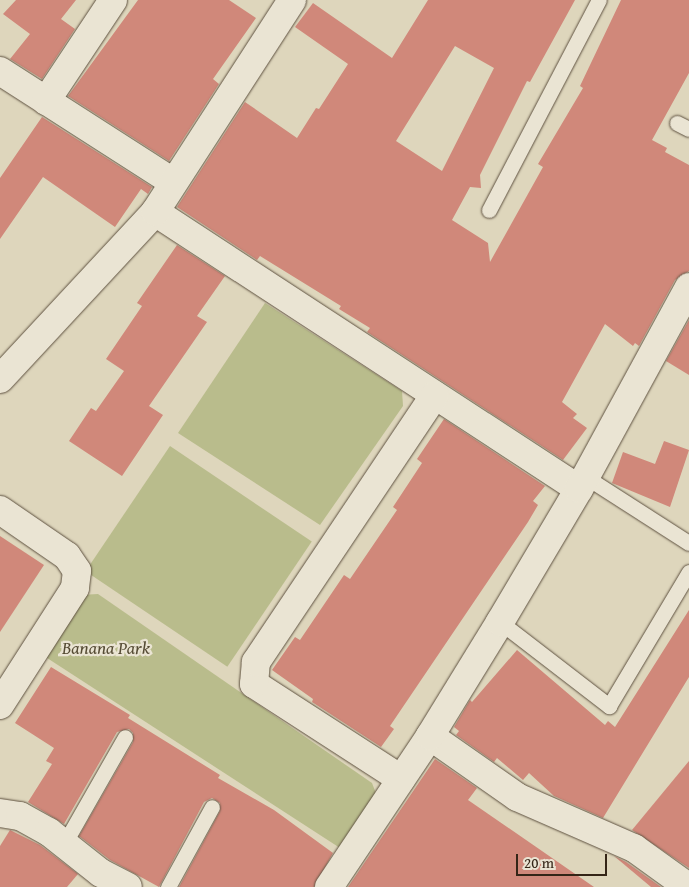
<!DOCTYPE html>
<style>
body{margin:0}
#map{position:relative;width:689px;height:887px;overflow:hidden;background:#ded6bc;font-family:"Gentium Book Plus",serif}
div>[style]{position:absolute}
.green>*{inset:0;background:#b9bc8c;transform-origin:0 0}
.building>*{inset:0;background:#d0887a}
.roads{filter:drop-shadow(0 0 1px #5e5140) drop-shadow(0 0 1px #5e5140)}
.lane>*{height:15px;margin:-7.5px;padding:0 7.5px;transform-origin:7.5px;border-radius:7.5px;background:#eae4d3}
.street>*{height:28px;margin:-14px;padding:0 14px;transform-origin:14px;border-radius:14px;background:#eae4d3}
span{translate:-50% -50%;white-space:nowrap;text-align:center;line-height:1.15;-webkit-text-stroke:4.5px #eae4d3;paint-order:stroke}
.park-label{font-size:18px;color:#554b34;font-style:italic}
.scale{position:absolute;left:516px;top:854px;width:91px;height:22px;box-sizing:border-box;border:2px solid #342517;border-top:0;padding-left:6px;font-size:15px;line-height:18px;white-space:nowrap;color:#342517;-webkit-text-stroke:4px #eae4d3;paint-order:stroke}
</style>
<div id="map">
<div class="green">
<i style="clip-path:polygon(265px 303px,402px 391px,403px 406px,320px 525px,178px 433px)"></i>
<i style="left:170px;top:446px;width:171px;height:151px;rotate:34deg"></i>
<i style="clip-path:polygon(98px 594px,372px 783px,377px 796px,340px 848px,44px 656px,81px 595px)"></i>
</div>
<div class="building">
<i style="clip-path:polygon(16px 0,76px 0,61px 19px,75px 29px,42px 79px,10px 59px,30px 34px,3px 14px)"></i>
<i style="clip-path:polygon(138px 0,229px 0,256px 18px,213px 79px,219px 84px,169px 161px,68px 96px)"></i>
<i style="clip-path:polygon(evenodd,428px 0,575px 0,530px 82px,527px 81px,480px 175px,481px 188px,470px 187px,452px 220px,488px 243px,490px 262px,543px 167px,538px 164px,583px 88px,580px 86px,621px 0,689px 0,689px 73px,652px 140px,667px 148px,665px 152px,689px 165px,689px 271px,675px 280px,639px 346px,635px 343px,633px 346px,605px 324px,562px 402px,577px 414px,573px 418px,587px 428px,563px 460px,367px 332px,370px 328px,339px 309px,341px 306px,260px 256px,257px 260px,177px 207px,245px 102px,297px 138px,316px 108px,319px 109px,348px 64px,295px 27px,313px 3px,392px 58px,428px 0,455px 46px,494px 68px,442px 171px,396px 141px,455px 46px)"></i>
<i style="clip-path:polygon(42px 117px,152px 187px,148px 194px,141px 189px,115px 227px,43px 177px,0 239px,0 178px)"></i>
<i style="clip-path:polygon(177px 245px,225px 276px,197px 316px,207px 322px,149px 406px,163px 415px,122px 476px,69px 441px,91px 408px,96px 411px,124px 371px,106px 359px,142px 306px,137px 303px)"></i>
<i style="clip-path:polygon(689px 320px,689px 375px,666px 361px)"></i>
<i style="clip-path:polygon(444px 419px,545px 486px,533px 501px,538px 505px,528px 522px,390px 726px,394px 729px,381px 747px,312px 702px,313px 699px,272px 670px,295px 637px,300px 640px,344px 575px,350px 579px,397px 510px,393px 507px,422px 463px,417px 459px)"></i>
<i style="clip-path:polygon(664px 441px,689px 450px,670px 507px,612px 483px,623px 452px,655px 464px)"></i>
<i style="clip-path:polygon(0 536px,44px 565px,0 632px)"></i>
<i style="clip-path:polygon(689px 610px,689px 677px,603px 818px,554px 796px,529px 773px,523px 780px,497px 758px,494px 762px,456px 735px,459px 731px,454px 727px,470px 700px,472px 702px,517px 650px,605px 725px,608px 721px,615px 727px)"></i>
<i style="clip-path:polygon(51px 667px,130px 715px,128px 718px,220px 775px,218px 778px,274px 810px,333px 853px,314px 887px,179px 887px,220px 811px,220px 803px,212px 798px,204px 802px,159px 887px,110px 860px,79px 836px,133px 742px,133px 733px,129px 729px,117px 732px,64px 824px,28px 802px,52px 764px,46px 761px,54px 748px,15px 723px)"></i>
<i style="clip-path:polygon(435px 759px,477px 788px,468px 800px,594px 887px,348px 887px)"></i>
<i style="clip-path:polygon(689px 761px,689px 868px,632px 830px)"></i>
<i style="clip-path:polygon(10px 830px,40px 845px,78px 874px,67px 887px,0 887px,0 846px)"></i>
<i style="clip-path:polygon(614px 856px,626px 862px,661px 887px,651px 887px)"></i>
</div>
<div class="roads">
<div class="lane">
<i style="left:677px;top:123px;width:13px;rotate:27deg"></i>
<i style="left:489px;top:210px;width:237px;rotate:-62.4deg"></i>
<i style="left:586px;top:477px;width:122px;rotate:32.7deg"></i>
<i style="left:500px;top:622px;width:138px;rotate:37.6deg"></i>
<i style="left:609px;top:706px;width:156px;rotate:-59.2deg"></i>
<i style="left:64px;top:844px;width:123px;rotate:-60.3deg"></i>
<i style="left:168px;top:887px;width:91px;rotate:-61.2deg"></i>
</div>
<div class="street">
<i style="left:0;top:71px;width:206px;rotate:32.7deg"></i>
<i style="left:46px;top:101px;width:121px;rotate:-56.4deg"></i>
<i style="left:155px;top:212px;width:506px;rotate:33.16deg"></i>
<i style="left:0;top:379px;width:228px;rotate:-47.1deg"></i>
<i style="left:155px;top:212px;width:252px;rotate:-57.1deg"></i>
<i style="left:0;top:510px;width:81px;rotate:34.5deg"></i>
<i style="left:67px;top:556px;width:18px;rotate:56deg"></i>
<i style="left:77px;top:571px;width:17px;rotate:97deg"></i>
<i style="left:75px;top:588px;width:139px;rotate:122.7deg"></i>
<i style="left:430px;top:736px;width:106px;rotate:35deg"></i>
<i style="left:517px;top:797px;width:128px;rotate:23.6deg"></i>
<i style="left:634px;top:848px;width:67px;rotate:35.8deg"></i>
<i style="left:401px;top:779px;width:175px;rotate:-147.1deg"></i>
<i style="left:254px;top:684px;width:22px;rotate:-85deg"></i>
<i style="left:256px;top:662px;width:321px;rotate:-56.2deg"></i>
<i style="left:0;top:813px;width:20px;rotate:9deg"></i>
<i style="left:20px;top:816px;width:33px;rotate:29deg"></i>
<i style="left:49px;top:832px;width:66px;rotate:38.3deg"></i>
<i style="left:101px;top:873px;width:30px;rotate:27deg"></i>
<i style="left:329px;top:887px;width:182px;rotate:-56.2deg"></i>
<i style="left:430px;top:736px;width:134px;rotate:-58.4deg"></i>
<i style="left:500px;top:622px;width:155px;rotate:-59.3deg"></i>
<i style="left:579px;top:489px;width:230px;rotate:-61.4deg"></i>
</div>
</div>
<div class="park-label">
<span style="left:106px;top:648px">Banana Park</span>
</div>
<div class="scale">20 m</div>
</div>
